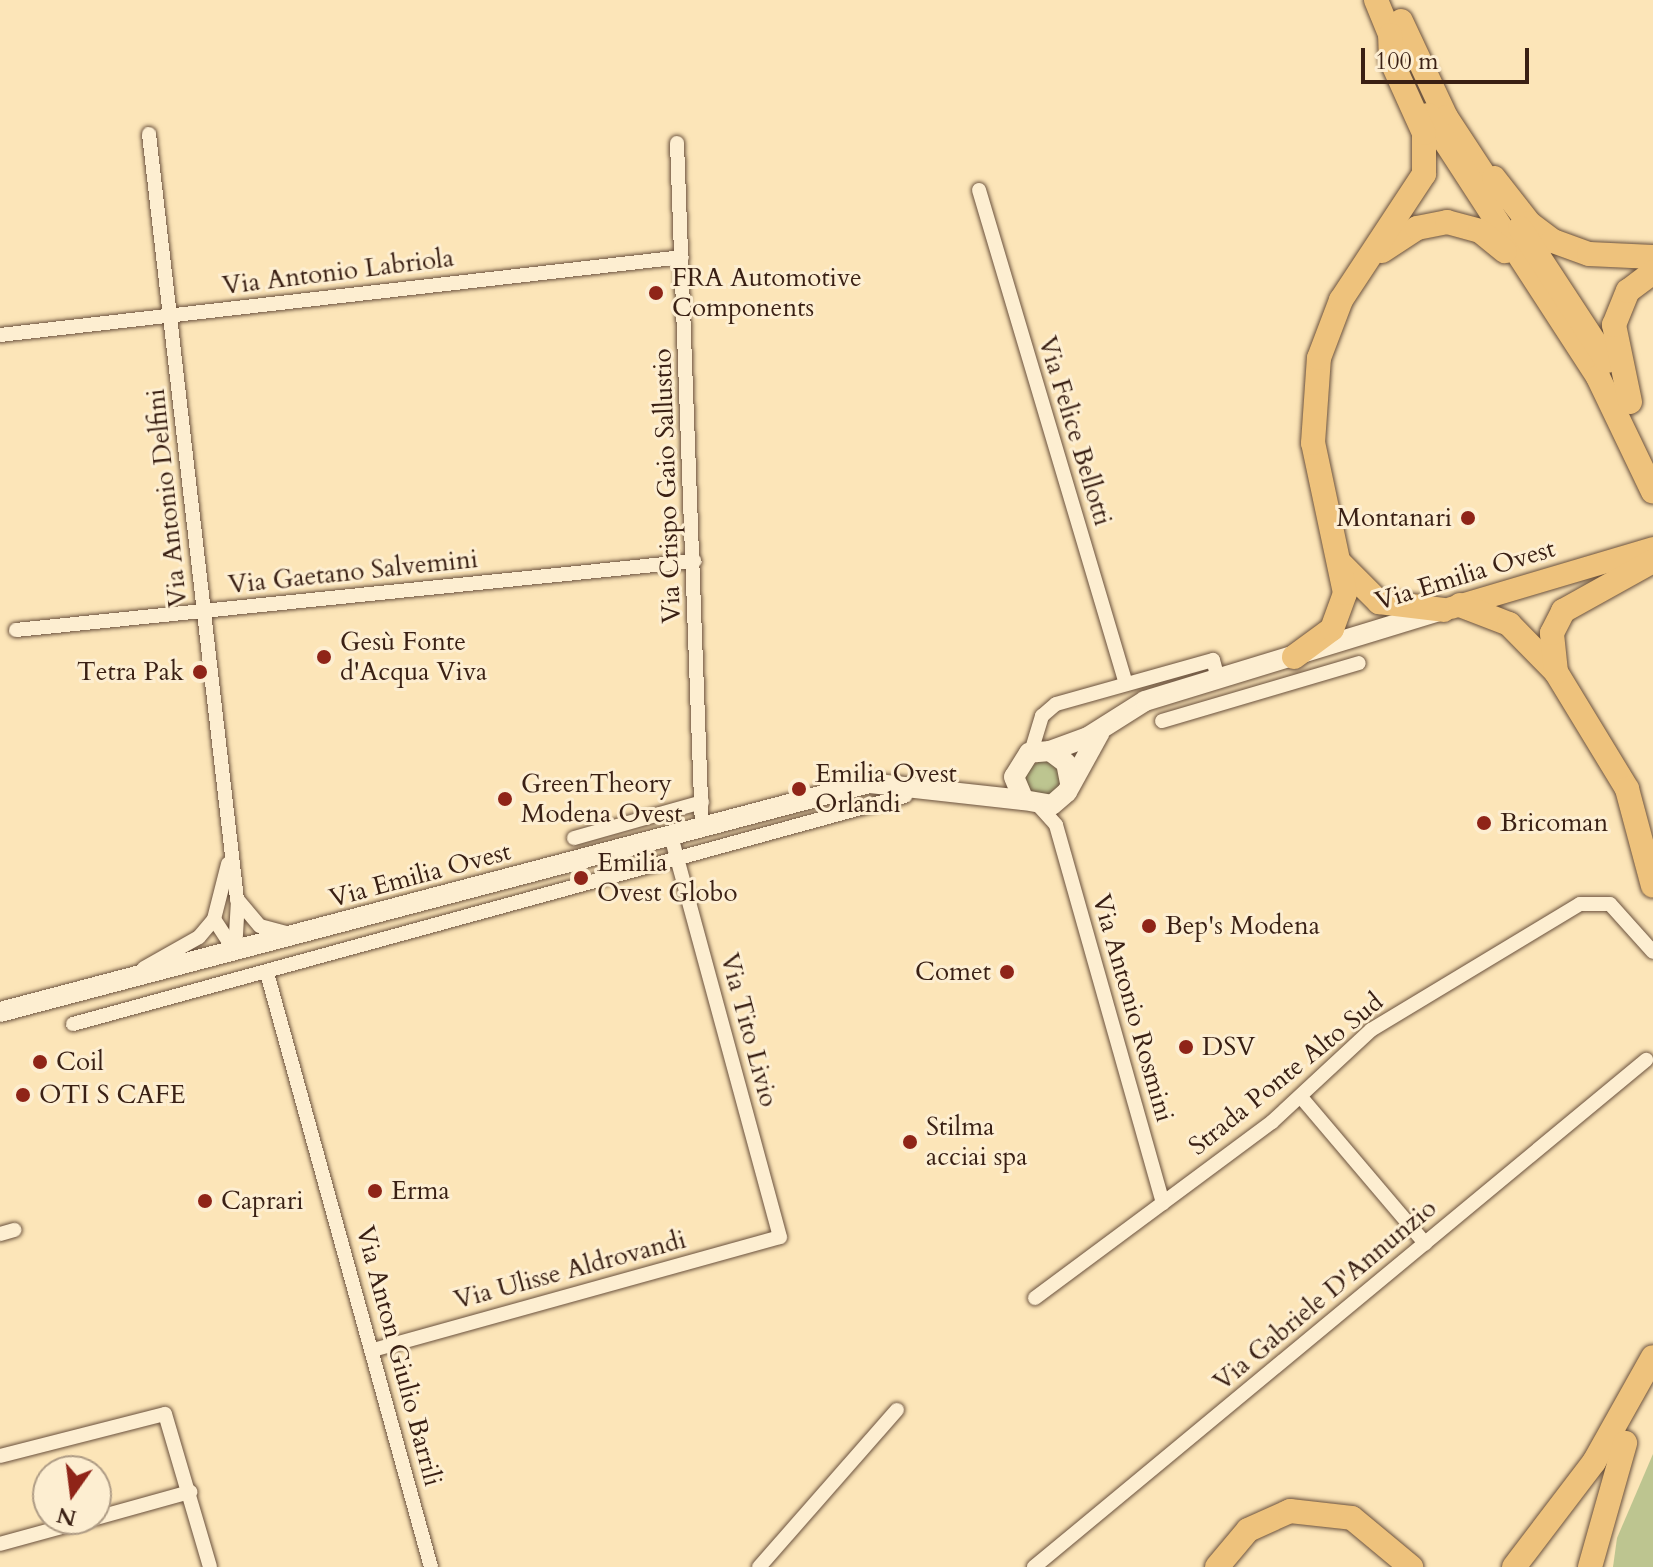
<!DOCTYPE html>
<meta charset="utf-8">
<style>
body{margin:0}
#map{position:relative;width:1653px;height:1567px;overflow:hidden;background:#fce5b8;font-family:Cardo,serif}
div>[style]{position:absolute}
.green>*{inset:0;background:#bdc590}
.roads{filter:drop-shadow(0 0 2px #6a513d) drop-shadow(0 0 2px #6a513d)}
.street>*{height:14px;margin:-7px;padding:0 7px;transform-origin:7px;border-radius:7px;background:#fdeed1}
.secondary>*{height:20px;margin:-10px;padding:0 10px;transform-origin:10px;border-radius:10px;background:#fdeed1}
.primary>*{height:22px;margin:-11px;padding:0 11px;transform-origin:11px;border-radius:11px;background:#eec27c}
.highway>*{height:24px;margin:-12px;padding:0 12px;transform-origin:12px;border-radius:12px;background:#eec27c}
.dots>*{width:22px;height:22px;translate:-50% -50%;box-sizing:border-box;border:4px solid #fdeed1;border-radius:50%}
span{translate:-50% -50%;white-space:nowrap;text-align:center;line-height:1.15;-webkit-text-stroke:6px #fdeed1;paint-order:stroke}
.street-label{font-size:26px;color:#3a2014}
.poi-label{font-size:26px;color:#3a2014}
.left{translate:0 -50%;text-align:left}
.right{translate:-100% -50%;text-align:right}
.north{position:absolute;left:32px;top:1455px;width:80px;height:80px;box-sizing:border-box;background:#fdeed1;border:2px solid #af9c85;border-radius:50%;rotate:194deg;font-size:22px;font-weight:700;line-height:32px;text-align:center;color:#3a2014}
.north::after{content:'';display:block;margin:auto;width:28px;height:36px;background:#8f2418;clip-path:polygon(50% 0,100% 100%,50% 72%,0 100%)}
.scale{position:absolute;left:1361px;top:48px;width:168px;height:36px;box-sizing:border-box;border:4px solid #3a2014;border-top:0;padding-left:10px;font-size:24px;line-height:28px;white-space:nowrap;color:#3a2014;-webkit-text-stroke:6px #fdeed1;paint-order:stroke}
</style>
<div id="map">
<div class="green">
<i style="clip-path:polygon(1043px 759px,1056px 764px,1061px 783px,1054px 795px,1030px 795px,1023px 772px)"></i>
<i style="clip-path:polygon(1653px 1454px,1653px 1567px,1613px 1567px,1617px 1538px)"></i>
</div>
<div class="roads">
<div class="street">
<i style="left:149px;top:134px;width:770px;rotate:83.44deg"></i>
<i style="left:237px;top:899px;width:35px;rotate:50deg"></i>
<i style="left:260px;top:926px;width:28px;rotate:15deg"></i>
<i style="left:677px;top:143px;width:684px;rotate:87.91deg"></i>
<i style="left:979px;top:190px;width:515px;rotate:73.43deg"></i>
<i style="left:0;top:335px;width:686px;rotate:-6.52deg"></i>
<i style="left:16px;top:630px;width:682px;rotate:-5.81deg"></i>
<i style="left:1162px;top:721px;width:205px;rotate:-16.4deg"></i>
<i style="left:1031px;top:752px;width:38px;rotate:-73deg"></i>
<i style="left:1042px;top:716px;width:18px;rotate:-41deg"></i>
<i style="left:1056px;top:704px;width:163px;rotate:-15.7deg"></i>
<i style="left:1213px;top:660px;width:20px;rotate:75deg"></i>
<i style="left:1040px;top:807px;width:24px;rotate:48deg"></i>
<i style="left:1056px;top:825px;width:393px;rotate:74.2deg"></i>
<i style="left:574px;top:838px;width:133px;rotate:-15.7deg"></i>
<i style="left:214px;top:919px;width:38px;rotate:57deg"></i>
<i style="left:235px;top:951px;width:50px;rotate:-86.6deg"></i>
<i style="left:144px;top:968px;width:63px;rotate:-29.4deg"></i>
<i style="left:199px;top:937px;width:23px;rotate:-50deg"></i>
<i style="left:214px;top:919px;width:57px;rotate:-75.7deg"></i>
<i style="left:267px;top:973px;width:616px;rotate:74.57deg"></i>
<i style="left:73px;top:1024px;width:863px;rotate:-15.33deg"></i>
<i style="left:1301px;top:1097px;width:192px;rotate:49.7deg"></i>
<i style="left:0;top:1234px;width:15px;rotate:-16deg"></i>
<i style="left:1035px;top:1298px;width:295px;rotate:-36.6deg"></i>
<i style="left:1272px;top:1122px;width:135px;rotate:-42.9deg"></i>
<i style="left:1371px;top:1030px;width:244px;rotate:-31.1deg"></i>
<i style="left:1580px;top:904px;width:30px"></i>
<i style="left:1610px;top:904px;width:64px;rotate:48.1deg"></i>
<i style="left:373px;top:1350px;width:422px;rotate:-15.5deg"></i>
<i style="left:780px;top:1237px;width:416px;rotate:-105.2deg"></i>
<i style="left:0;top:1456px;width:170px;rotate:-14.3deg"></i>
<i style="left:165px;top:1414px;width:159px;rotate:73.6deg"></i>
<i style="left:96px;top:1518px;width:98px;rotate:-15.5deg"></i>
<i style="left:0;top:1544px;width:94px;rotate:-15.4deg"></i>
<i style="left:759px;top:1567px;width:209px;rotate:-48.7deg"></i>
<i style="left:1034px;top:1567px;width:795px;rotate:-39.64deg"></i>
</div>
<div class="secondary">
<i style="left:1050px;top:751px;width:40px;rotate:-20.2deg"></i>
<i style="left:1088px;top:737px;width:67px;rotate:-32.3deg"></i>
<i style="left:1145px;top:701px;width:308px;rotate:-17deg"></i>
<i style="left:1070px;top:783px;width:20px;rotate:-101deg"></i>
<i style="left:1066px;top:763px;width:20px;rotate:-143deg"></i>
<i style="left:1050px;top:751px;width:21px;rotate:175deg"></i>
<i style="left:1029px;top:753px;width:28px;rotate:122deg"></i>
<i style="left:1014px;top:777px;width:25px;rotate:67deg"></i>
<i style="left:1024px;top:800px;width:28px;rotate:10deg"></i>
<i style="left:1052px;top:805px;width:20px;rotate:-41deg"></i>
<i style="left:1067px;top:792px;width:68px;rotate:-61.2deg"></i>
<i style="left:0;top:1012px;width:899px;rotate:-14.76deg"></i>
<i style="left:869px;top:783px;width:156px;rotate:6.3deg"></i>
</div>
<div class="primary">
<i style="left:1451px;top:608px;width:211px;rotate:-16.5deg"></i>
</div>
<div class="highway">
<i style="left:1376px;top:0;width:53px;rotate:67.8deg"></i>
<i style="left:1401px;top:21px;width:106px;rotate:64.9deg"></i>
<i style="left:1446px;top:117px;width:97px;rotate:56.8deg"></i>
<i style="left:1428px;top:115px;width:312px;rotate:57deg"></i>
<i style="left:1598px;top:377px;width:127px;rotate:64.4deg"></i>
<i style="left:1494px;top:178px;width:57px;rotate:52.1deg"></i>
<i style="left:1529px;top:223px;width:30px;rotate:37deg"></i>
<i style="left:1553px;top:241px;width:38px;rotate:20deg"></i>
<i style="left:1589px;top:254px;width:64px;rotate:2.7deg"></i>
<i style="left:1520px;top:228px;width:159px;rotate:56.8deg"></i>
<i style="left:1382px;top:251px;width:42px;rotate:-33.3deg"></i>
<i style="left:1417px;top:228px;width:31px;rotate:-11deg"></i>
<i style="left:1447px;top:222px;width:34px;rotate:15deg"></i>
<i style="left:1480px;top:231px;width:32px;rotate:39deg"></i>
<i style="left:1630px;top:402px;width:79px;rotate:-101.7deg"></i>
<i style="left:1614px;top:325px;width:37px;rotate:-68deg"></i>
<i style="left:1628px;top:291px;width:31px;rotate:-37deg"></i>
<i style="left:1341px;top:564px;width:54px;rotate:45deg"></i>
<i style="left:1379px;top:602px;width:65px;rotate:7deg"></i>
<i style="left:1460px;top:605px;width:53px;rotate:21.2deg"></i>
<i style="left:1509px;top:624px;width:67px;rotate:45.6deg"></i>
<i style="left:1556px;top:672px;width:137px;rotate:58.7deg"></i>
<i style="left:1627px;top:789px;width:100px;rotate:75deg"></i>
<i style="left:1294px;top:657px;width:47px;rotate:-36.4deg"></i>
<i style="left:1332px;top:629px;width:38px;rotate:-70deg"></i>
<i style="left:1345px;top:593px;width:153px;rotate:-102deg"></i>
<i style="left:1313px;top:443px;width:85px;rotate:-86deg"></i>
<i style="left:1319px;top:358px;width:62px;rotate:-69.2deg"></i>
<i style="left:1341px;top:300px;width:151px;rotate:-56.6deg"></i>
<i style="left:1424px;top:174px;width:41px;rotate:-90deg"></i>
<i style="left:1424px;top:133px;width:80px;rotate:-114.3deg"></i>
<i style="left:1391px;top:60px;width:25px;rotate:-92deg"></i>
<i style="left:1556px;top:672px;width:39px;rotate:-96deg"></i>
<i style="left:1552px;top:633px;width:25px;rotate:-63deg"></i>
<i style="left:1563px;top:611px;width:103px;rotate:-29.1deg"></i>
<i style="left:1217px;top:1567px;width:48px;rotate:-50deg"></i>
<i style="left:1248px;top:1530px;width:46px;rotate:-24.3deg"></i>
<i style="left:1290px;top:1511px;width:62px;rotate:6.4deg"></i>
<i style="left:1352px;top:1518px;width:77px;rotate:39.7deg"></i>
<i style="left:1514px;top:1567px;width:132px;rotate:-52.7deg"></i>
<i style="left:1594px;top:1462px;width:120px;rotate:-60.7deg"></i>
<i style="left:1590px;top:1567px;width:129px;rotate:-74.2deg"></i>
</div>
</div>
<div class="dots">
<i style="left:656px;top:293px;background:#8f2418"></i>
<i style="left:1468px;top:518px;background:#8f2418"></i>
<i style="left:324px;top:657px;background:#8f2418"></i>
<i style="left:200px;top:672px;background:#8f2418"></i>
<i style="left:799px;top:789px;background:#8f2418"></i>
<i style="left:505px;top:799px;background:#8f2418"></i>
<i style="left:1484px;top:823px;background:#8f2418"></i>
<i style="left:581px;top:878px;background:#8f2418"></i>
<i style="left:1149px;top:926px;background:#8f2418"></i>
<i style="left:1007px;top:972px;background:#8f2418"></i>
<i style="left:1186px;top:1047px;background:#8f2418"></i>
<i style="left:40px;top:1062px;background:#8f2418"></i>
<i style="left:23px;top:1095px;background:#8f2418"></i>
<i style="left:910px;top:1142px;background:#8f2418"></i>
<i style="left:375px;top:1191px;background:#8f2418"></i>
<i style="left:205px;top:1201px;background:#8f2418"></i>
</div>
<div class="street-label">
<span style="left:338px;top:272px;rotate:-7deg">Via Antonio Labriola</span>
<span style="left:1075px;top:431px;rotate:73deg">Via Felice Bellotti</span>
<span style="left:667px;top:486px;rotate:-92deg">Via Crispo Gaio Sallustio</span>
<span style="left:167px;top:498px;rotate:-96deg">Via Antonio Delfini</span>
<span style="left:353px;top:572px;rotate:-6deg">Via Gaetano Salvemini</span>
<span style="left:1465px;top:575px;rotate:-17deg">Via Emilia Ovest</span>
<span style="left:420px;top:875px;rotate:-15deg">Via Emilia Ovest</span>
<span style="left:1133px;top:1008px;rotate:74deg">Via Antonio Rosmini</span>
<span style="left:749px;top:1030px;rotate:75deg">Via Tito Livio</span>
<span style="left:1286px;top:1074px;rotate:-39deg">Strada Ponte Alto Sud</span>
<span style="left:570px;top:1270px;rotate:-15deg">Via Ulisse Aldrovandi</span>
<span style="left:1325px;top:1295px;rotate:-40deg">Via Gabriele D'Annunzio</span>
<span style="left:399px;top:1356px;rotate:75deg">Via Anton Giulio Barrili</span>
</div>
<div class="poi-label">
<span class="left" style="left:672px;top:293px">FRA Automotive<br>Components</span>
<span class="right" style="left:1452px;top:518px">Montanari</span>
<span class="left" style="left:340px;top:657px">Gesù Fonte<br>d'Acqua Viva</span>
<span class="right" style="left:184px;top:672px">Tetra Pak</span>
<span class="left" style="left:815px;top:789px">Emilia Ovest<br>Orlandi</span>
<span class="left" style="left:521px;top:799px">GreenTheory<br>Modena Ovest</span>
<span class="left" style="left:1500px;top:823px">Bricoman</span>
<span class="left" style="left:597px;top:878px">Emilia<br>Ovest Globo</span>
<span class="left" style="left:1165px;top:926px">Bep's Modena</span>
<span class="right" style="left:991px;top:972px">Comet</span>
<span class="left" style="left:1202px;top:1047px">DSV</span>
<span class="left" style="left:56px;top:1062px">Coil</span>
<span class="left" style="left:39px;top:1095px">OTI S CAFE</span>
<span class="left" style="left:926px;top:1142px">Stilma<br>acciai spa</span>
<span class="left" style="left:391px;top:1191px">Erma</span>
<span class="left" style="left:221px;top:1201px">Caprari</span>
</div>
<div class="north">N</div>
<div class="scale">100 m</div>
</div>
